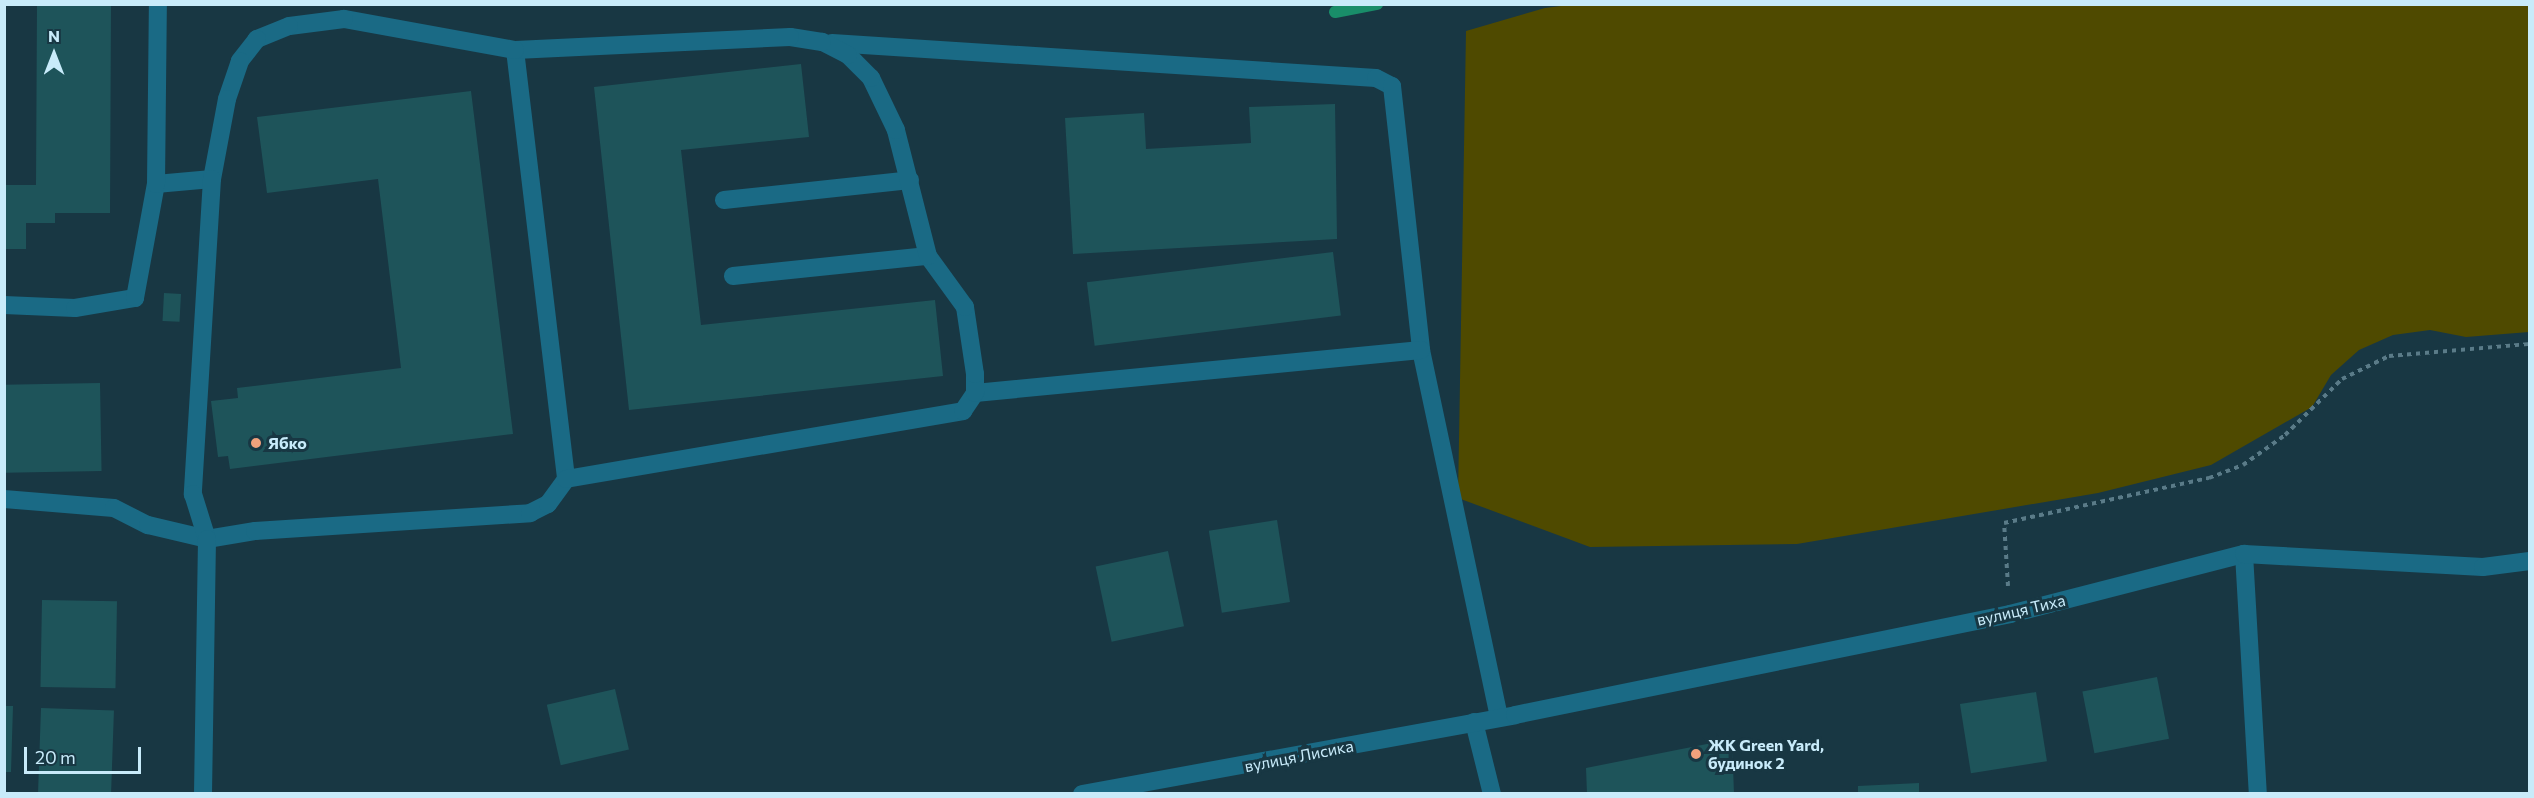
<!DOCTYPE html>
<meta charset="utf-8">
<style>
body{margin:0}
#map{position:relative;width:2534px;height:798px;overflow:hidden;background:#183743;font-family:Commissioner,sans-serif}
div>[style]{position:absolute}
.green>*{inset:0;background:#4f4a00}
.stream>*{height:12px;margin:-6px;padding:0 6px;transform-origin:6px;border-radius:6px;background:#198d69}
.building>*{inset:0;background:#1e545a;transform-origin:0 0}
.path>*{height:4px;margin-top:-2px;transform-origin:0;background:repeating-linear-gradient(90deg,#5a7b88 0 4.5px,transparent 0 9px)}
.minor>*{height:18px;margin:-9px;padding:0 9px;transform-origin:9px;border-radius:9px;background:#1a6a85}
.dots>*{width:16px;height:16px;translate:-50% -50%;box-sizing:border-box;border:3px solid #183743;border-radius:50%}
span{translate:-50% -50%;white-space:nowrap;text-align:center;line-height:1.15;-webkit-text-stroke:6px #183743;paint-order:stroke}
.poi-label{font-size:16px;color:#c8ebfa;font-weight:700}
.left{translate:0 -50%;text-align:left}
.street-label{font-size:16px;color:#c8ebfa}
.frame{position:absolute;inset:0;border:6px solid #c8ebfa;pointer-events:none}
.north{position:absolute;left:24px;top:24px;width:60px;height:60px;-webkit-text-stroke:4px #183743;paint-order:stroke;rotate:0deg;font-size:16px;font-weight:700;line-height:24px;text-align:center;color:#c8ebfa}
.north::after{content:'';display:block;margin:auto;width:21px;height:27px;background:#c8ebfa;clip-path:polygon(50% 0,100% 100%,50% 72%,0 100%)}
.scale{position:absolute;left:24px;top:747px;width:117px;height:27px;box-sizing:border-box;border:3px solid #c8ebfa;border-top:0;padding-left:8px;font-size:18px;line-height:21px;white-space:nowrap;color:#c8ebfa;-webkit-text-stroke:4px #183743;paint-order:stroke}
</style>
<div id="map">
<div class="green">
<i style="clip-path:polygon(1577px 4px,2529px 5px,2529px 332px,2466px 337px,2430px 330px,2393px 335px,2359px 350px,2331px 375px,2312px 407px,2211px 465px,2098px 493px,1797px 544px,1590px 547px,1458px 498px,1466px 31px,1545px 8px)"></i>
</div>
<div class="stream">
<i style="left:1335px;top:12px;width:43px;rotate:-10.8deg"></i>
</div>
<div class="building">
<i style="clip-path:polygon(37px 4px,111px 4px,110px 213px,55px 213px,55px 223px,26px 223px,26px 249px,4px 249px,4px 185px,36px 185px)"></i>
<i style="clip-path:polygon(801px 64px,809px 137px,681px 150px,701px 325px,935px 300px,943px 376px,629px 410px,594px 87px)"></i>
<i style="clip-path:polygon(471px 91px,513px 434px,230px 469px,228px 456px,218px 457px,211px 401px,238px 398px,237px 388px,401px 368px,378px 179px,267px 193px,257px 117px)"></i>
<i style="clip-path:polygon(1335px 104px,1337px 239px,1073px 254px,1065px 118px,1144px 113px,1146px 149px,1251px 143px,1249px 107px)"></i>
<i style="left:1333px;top:252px;width:64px;height:248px;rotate:83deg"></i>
<i style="left:164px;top:293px;width:17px;height:28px;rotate:3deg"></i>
<i style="left:100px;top:383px;width:88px;height:96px;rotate:89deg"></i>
<i style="left:1277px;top:520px;width:83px;height:69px;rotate:81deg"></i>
<i style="left:1168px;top:551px;width:77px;height:74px;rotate:78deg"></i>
<i style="left:42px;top:600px;width:75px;height:87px;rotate:1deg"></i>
<i style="left:2157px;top:677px;width:63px;height:76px;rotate:79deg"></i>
<i style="left:615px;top:689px;width:62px;height:70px;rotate:77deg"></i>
<i style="left:2036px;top:692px;width:70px;height:77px;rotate:81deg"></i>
<i style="clip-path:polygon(4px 706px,13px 706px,11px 772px,4px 772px)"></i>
<i style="left:41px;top:708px;width:73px;height:86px;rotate:2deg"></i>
<i style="clip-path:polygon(1732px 739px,1734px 794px,1587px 794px,1586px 768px)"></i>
<i style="clip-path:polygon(1919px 783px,1919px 794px,1858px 794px,1858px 786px)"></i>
</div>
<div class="path">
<i style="left:2008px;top:586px;width:63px;rotate:-93.6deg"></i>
<i style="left:2004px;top:523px;width:210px;rotate:-12.4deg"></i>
<i style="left:2209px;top:478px;width:36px;rotate:-21deg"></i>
<i style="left:2243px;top:465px;width:52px;rotate:-35.5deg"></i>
<i style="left:2285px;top:435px;width:80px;rotate:-44.5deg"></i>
<i style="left:2342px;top:379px;width:52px;rotate:-26.1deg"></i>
<i style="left:2389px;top:356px;width:142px;rotate:-4.9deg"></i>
</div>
<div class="minor">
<i style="left:832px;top:43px;width:545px;rotate:3.68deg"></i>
<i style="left:1376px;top:78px;width:18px;rotate:27deg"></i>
<i style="left:1392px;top:86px;width:266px;rotate:83.7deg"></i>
<i style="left:1421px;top:350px;width:375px;rotate:78deg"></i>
<i style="left:515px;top:50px;width:432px;rotate:83.2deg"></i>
<i style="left:156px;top:184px;width:56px;rotate:-5.1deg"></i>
<i style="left:724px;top:200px;width:187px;rotate:-6.1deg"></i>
<i style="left:733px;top:276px;width:196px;rotate:-5.9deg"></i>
<i style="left:4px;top:305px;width:71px;rotate:2.4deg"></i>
<i style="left:75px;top:308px;width:61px;rotate:-9.5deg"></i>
<i style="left:135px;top:298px;width:116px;rotate:-79.6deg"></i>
<i style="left:156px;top:184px;width:180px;rotate:-89.4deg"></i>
<i style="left:975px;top:393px;width:448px;rotate:-5.5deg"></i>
<i style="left:4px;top:499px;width:110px;rotate:4.7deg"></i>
<i style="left:114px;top:508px;width:38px;rotate:27deg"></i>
<i style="left:148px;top:525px;width:61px;rotate:13.3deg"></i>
<i style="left:207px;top:539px;width:49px;rotate:-9.5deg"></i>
<i style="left:255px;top:531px;width:276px;rotate:-3.7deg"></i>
<i style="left:530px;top:513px;width:20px;rotate:-27deg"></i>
<i style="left:548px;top:504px;width:31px;rotate:-54deg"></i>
<i style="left:566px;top:479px;width:403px;rotate:-9.7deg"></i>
<i style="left:963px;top:411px;width:22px;rotate:-56deg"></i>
<i style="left:975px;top:393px;width:19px;rotate:-90deg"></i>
<i style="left:975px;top:374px;width:68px;rotate:-98.5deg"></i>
<i style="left:965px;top:307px;width:63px;rotate:-126deg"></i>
<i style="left:928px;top:256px;width:130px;rotate:-104.3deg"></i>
<i style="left:896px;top:130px;width:58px;rotate:-115.7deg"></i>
<i style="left:871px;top:78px;width:33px;rotate:-135deg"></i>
<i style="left:848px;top:55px;width:29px;rotate:-153deg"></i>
<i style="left:822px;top:42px;width:32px;rotate:-171deg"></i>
<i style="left:790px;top:37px;width:275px;rotate:177.3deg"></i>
<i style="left:515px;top:50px;width:174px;rotate:-169.7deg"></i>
<i style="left:344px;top:19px;width:55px;rotate:172.7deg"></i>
<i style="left:289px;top:26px;width:35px;rotate:158deg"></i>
<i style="left:257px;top:39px;width:28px;rotate:128deg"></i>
<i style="left:240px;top:61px;width:40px;rotate:108.9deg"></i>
<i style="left:227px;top:99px;width:81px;rotate:100.6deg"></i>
<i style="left:212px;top:179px;width:316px;rotate:93.5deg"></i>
<i style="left:193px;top:494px;width:47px;rotate:72.7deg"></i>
<i style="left:207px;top:539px;width:255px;rotate:90.9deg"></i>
<i style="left:2244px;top:554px;width:240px;rotate:86.7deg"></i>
<i style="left:1474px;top:722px;width:74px;rotate:76deg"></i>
<i style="left:1082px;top:794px;width:440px;rotate:-10.3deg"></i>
<i style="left:1515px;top:715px;width:505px;rotate:-11.53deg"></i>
<i style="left:2010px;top:614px;width:242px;rotate:-14.4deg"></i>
<i style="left:2244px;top:554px;width:239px;rotate:3.1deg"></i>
<i style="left:2483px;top:567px;width:47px;rotate:-7.3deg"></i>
</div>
<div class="dots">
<i style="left:256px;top:443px;background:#f1a17c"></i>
<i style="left:1696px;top:754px;background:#f1a17c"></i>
</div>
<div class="poi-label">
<span class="left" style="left:268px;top:443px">Ябко</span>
<span class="left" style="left:1708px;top:754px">ЖК Green Yard,<br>будинок 2</span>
</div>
<div class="street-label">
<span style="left:2021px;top:610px;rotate:-13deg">вулиця Тиха</span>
<span style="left:1299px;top:756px;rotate:-11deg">вулиця Лисика</span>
</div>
<div class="frame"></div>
<div class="north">N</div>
<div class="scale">20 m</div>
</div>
